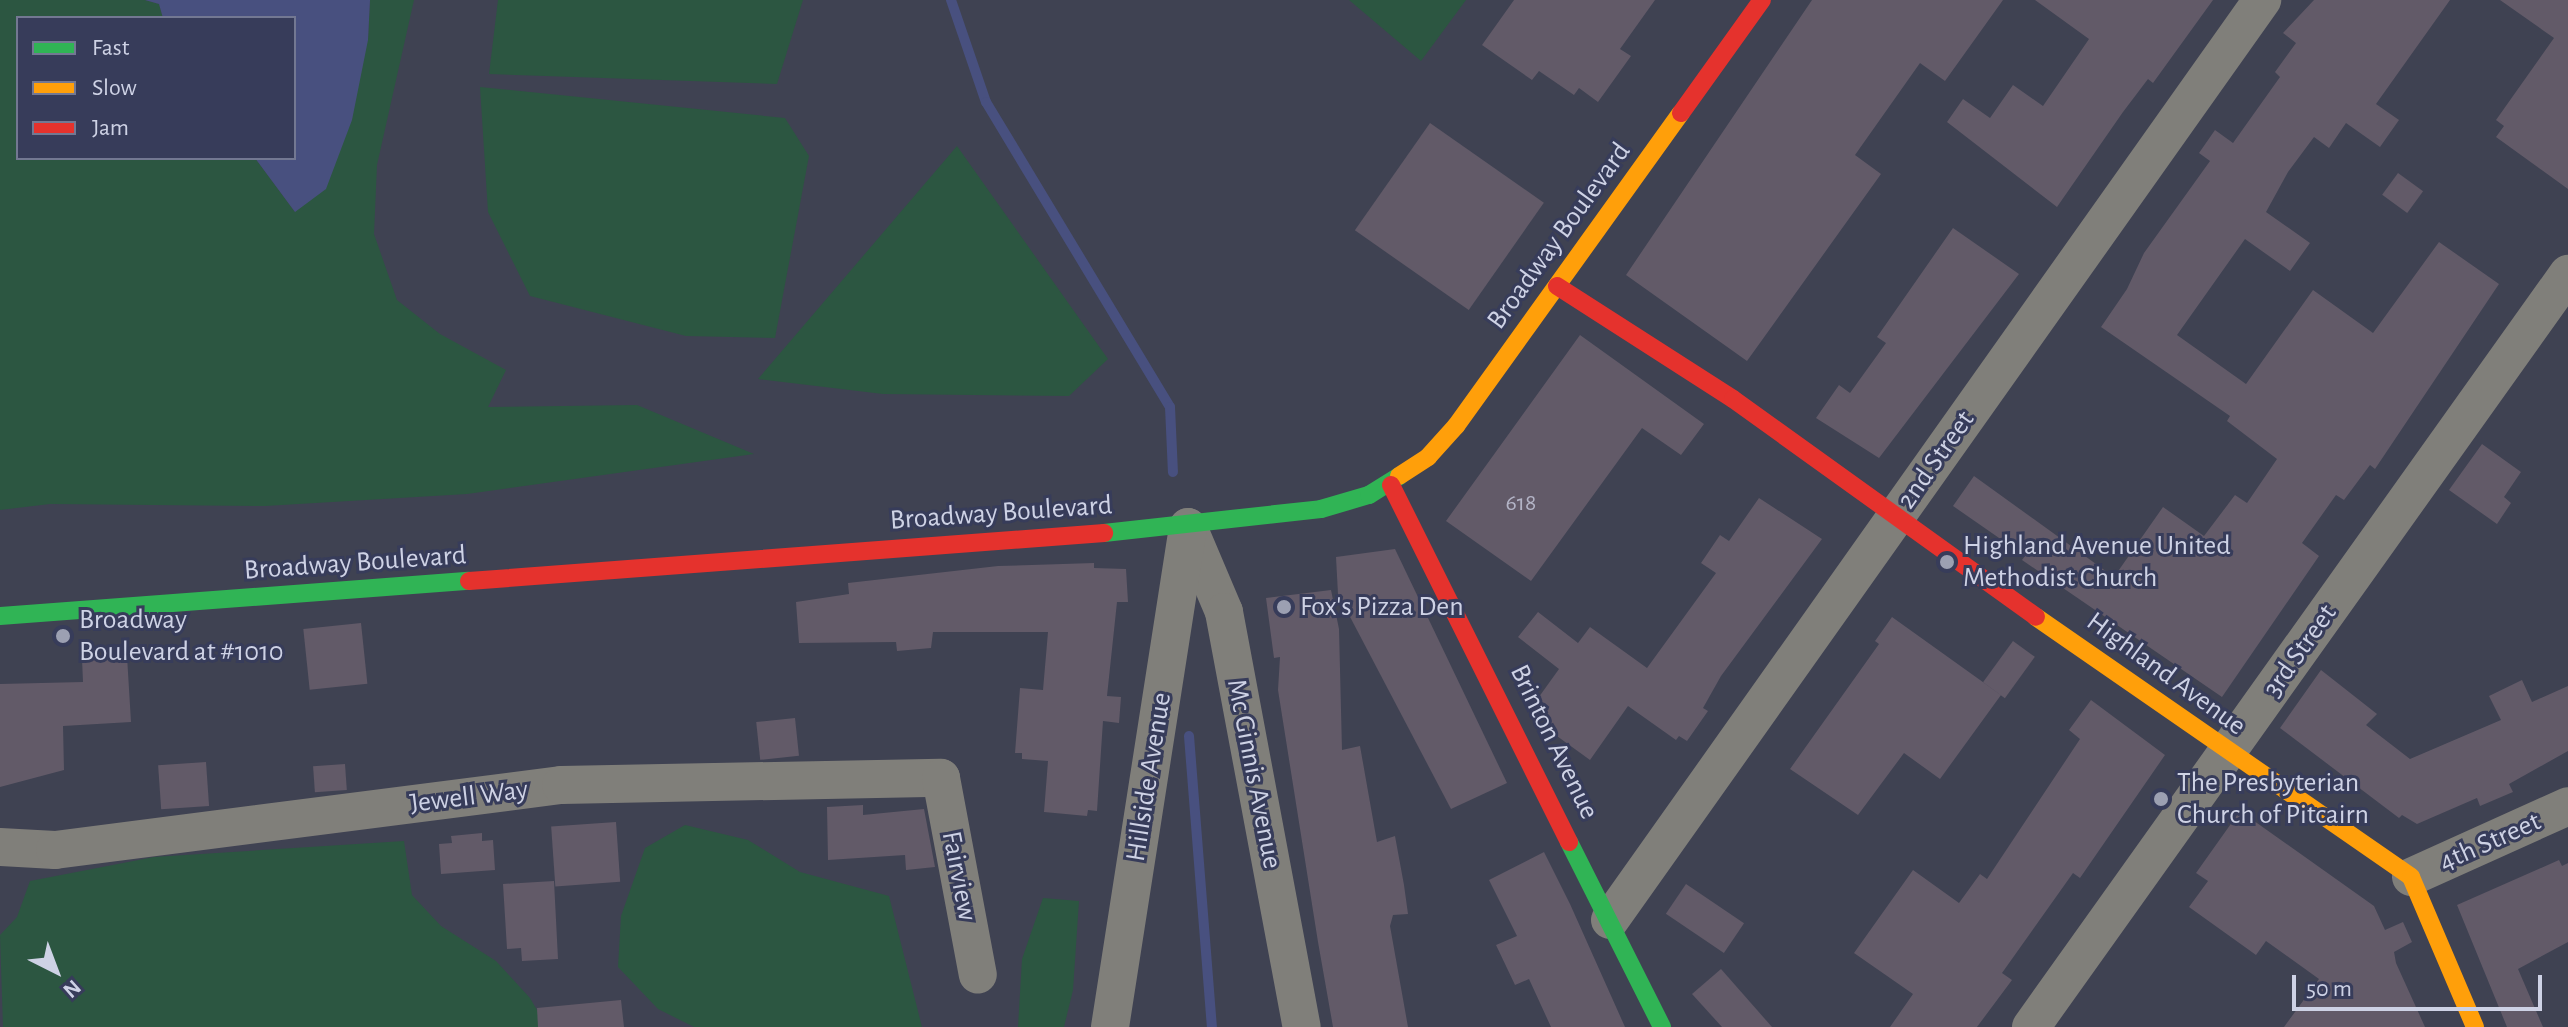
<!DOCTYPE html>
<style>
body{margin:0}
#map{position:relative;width:2568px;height:1027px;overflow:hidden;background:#3f4252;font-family:"Alegreya Sans",sans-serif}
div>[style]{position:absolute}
.green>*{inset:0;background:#2c5641}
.water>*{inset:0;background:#48507f}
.stream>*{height:10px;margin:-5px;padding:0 5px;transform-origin:5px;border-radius:5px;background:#48507f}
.building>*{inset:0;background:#625a68;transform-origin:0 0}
.street>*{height:38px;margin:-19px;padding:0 19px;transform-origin:19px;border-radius:19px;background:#807f7a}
.fast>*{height:18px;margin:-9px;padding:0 9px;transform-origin:9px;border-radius:9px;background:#30b455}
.slow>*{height:18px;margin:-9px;padding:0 9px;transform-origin:9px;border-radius:9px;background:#ff9f0a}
.jam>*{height:18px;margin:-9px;padding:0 9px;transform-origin:9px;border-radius:9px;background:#e5322d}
.dots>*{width:22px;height:22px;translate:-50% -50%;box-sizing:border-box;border:4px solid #373c5a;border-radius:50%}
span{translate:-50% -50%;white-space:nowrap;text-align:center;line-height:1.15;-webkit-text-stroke:6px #373c5a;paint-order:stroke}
.number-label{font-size:24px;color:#b3b4c6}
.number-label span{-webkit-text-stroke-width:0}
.street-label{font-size:28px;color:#ced2e5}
.poi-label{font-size:28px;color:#ced2e5}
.left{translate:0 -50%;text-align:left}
.legend{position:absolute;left:16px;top:16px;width:280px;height:144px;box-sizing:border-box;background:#373c5a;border:2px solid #737892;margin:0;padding:10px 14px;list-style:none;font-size:24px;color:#ced2e5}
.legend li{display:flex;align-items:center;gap:16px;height:40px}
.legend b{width:40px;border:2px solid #737892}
.north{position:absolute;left:16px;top:931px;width:80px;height:80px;-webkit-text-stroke:6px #373c5a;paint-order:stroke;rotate:138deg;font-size:22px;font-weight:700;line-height:32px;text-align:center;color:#ced2e5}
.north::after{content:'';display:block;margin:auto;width:28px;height:36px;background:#ced2e5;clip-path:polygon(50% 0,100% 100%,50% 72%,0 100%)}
.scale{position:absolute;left:2292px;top:975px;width:250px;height:36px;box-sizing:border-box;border:4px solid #ced2e5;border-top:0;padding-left:10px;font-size:24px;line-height:28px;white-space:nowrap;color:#ced2e5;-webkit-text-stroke:6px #373c5a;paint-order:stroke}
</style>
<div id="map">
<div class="green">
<i style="clip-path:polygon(0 0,145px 0,159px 4px,163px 18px,18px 18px,18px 158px,255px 158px,295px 212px,368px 40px,370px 0,414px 0,377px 165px,374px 234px,397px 300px,440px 334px,506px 370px,488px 407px,637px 405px,754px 454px,467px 494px,265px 506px,50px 504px,0 510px)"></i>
<i style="clip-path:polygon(498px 0,803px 0,777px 84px,489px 74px)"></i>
<i style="clip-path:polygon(1349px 0,1466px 0,1421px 61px)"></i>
<i style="clip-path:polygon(480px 87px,785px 118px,809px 156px,775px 338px,686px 336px,530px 296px,488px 212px)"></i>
<i style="clip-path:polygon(957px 146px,1108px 359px,1069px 396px,883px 394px,758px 379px)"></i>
<i style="clip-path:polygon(685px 825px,748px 840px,800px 872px,889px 896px,922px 1027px,694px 1027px,658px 1009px,618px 967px,621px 916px,645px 848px)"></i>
<i style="clip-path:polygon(404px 841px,412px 895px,441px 926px,496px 961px,530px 998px,544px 1022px,541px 1027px,3px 1027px,0 935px,17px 917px,30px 881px,154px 857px)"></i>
<i style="clip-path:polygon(1043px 898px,1079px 901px,1073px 990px,1064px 1027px,1018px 1027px,1022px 959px)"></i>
</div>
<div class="water">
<i style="clip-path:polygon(145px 0,370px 0,368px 40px,352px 120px,326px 189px,295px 212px,255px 158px,294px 158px,294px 18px,163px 18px,159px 4px)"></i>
</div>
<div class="stream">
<i style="left:951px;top:0;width:108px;rotate:71.1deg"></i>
<i style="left:986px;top:102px;width:356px;rotate:58.9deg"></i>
<i style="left:1170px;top:407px;width:65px;rotate:87.4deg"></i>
<i style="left:1189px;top:736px;width:292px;rotate:85.5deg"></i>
</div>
<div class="building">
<i style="clip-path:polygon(1514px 0,1655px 0,1620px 49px,1631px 56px,1598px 102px,1579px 88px,1574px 95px,1539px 71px,1532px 80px,1482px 45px)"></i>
<i style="clip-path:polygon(1812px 0,2003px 0,1945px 81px,1920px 63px,1855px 155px,1881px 174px,1747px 361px,1626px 275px)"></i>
<i style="clip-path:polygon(2035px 0,2213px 0,2153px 83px,2148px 79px,2123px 112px,2057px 207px,1947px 122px,1963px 99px,1990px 118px,2013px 85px,2043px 106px,2089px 39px)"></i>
<i style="clip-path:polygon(2314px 0,2450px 0,2376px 104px,2399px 120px,2380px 147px,2346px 123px,2329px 148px,2314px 137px,2288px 172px,2266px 212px,2310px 243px,2290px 271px,2245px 239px,2177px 335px,2246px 384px,2313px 290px,2373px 333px,2439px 242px,2499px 284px,2375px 469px,2370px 465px,2344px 500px,2336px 495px,2302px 543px,2319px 556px,2222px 697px,2022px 560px,2025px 556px,1953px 506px,1974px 476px,2114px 577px,2163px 507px,2204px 536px,2235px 495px,2247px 503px,2277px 459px,2227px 421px,2230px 416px,2101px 327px,2127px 289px,2144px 253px,2210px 161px,2199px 153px,2215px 130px,2233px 143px,2280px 77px,2275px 72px,2296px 43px,2283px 33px)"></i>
<i style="clip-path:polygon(2500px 0,2568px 0,2568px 189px,2496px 137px,2504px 126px,2496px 120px,2554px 38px)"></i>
<i style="left:1430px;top:123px;width:139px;height:131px;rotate:35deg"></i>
<i style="left:2398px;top:173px;width:31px;height:27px;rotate:36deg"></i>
<i style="clip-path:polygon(1953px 228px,2019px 274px,1879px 458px,1816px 418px,1839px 385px,1850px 393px,1886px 343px,1877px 337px)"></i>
<i style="clip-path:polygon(1580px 335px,1704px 424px,1681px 455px,1642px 428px,1531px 581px,1446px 521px)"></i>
<i style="clip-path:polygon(2482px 444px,2521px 472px,2504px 497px,2511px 503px,2497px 524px,2449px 490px)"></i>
<i style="clip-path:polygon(1759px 498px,1822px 539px,1721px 676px,1703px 708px,1708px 711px,1687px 741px,1679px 736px,1676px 740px,1628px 706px,1590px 760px,1550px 731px,1536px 701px,1559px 669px,1518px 637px,1538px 612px,1578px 643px,1590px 627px,1647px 668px,1716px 573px,1701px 563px,1720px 535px,1729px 541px)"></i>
<i style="clip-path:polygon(1395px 549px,1507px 783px,1451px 809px,1338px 594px,1336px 557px)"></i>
<i style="clip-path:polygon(1094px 563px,1094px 568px,1126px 569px,1128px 602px,1117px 602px,1107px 696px,1121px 697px,1119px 723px,1103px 721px,1097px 811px,1088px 810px,1087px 816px,1044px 812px,1048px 761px,1022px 759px,1022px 753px,1015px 753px,1020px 688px,1043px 690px,1048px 632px,933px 632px,931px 648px,897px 651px,896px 642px,799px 643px,796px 602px,849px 594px,848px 583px,998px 566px)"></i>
<i style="clip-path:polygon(1331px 590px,1339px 629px,1342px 750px,1360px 746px,1377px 842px,1395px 836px,1404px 885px,1408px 914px,1393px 915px,1390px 926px,1408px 1027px,1333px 1027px,1318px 942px,1278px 690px,1280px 657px,1274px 658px,1266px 598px)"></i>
<i style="clip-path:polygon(1892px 617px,2001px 695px,1940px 779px,1904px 753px,1858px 815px,1790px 769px,1879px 644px,1875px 641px)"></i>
<i style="left:361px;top:623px;width:61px;height:58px;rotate:84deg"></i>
<i style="left:2013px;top:641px;width:27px;height:51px;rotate:36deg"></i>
<i style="clip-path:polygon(127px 656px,131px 722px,63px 726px,64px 770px,0 787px,0 684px,83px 682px,82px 659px)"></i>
<i style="clip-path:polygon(2321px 670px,2377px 714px,2366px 725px,2410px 759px,2501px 720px,2489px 696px,2522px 680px,2532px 702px,2568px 686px,2568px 751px,2509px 784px,2513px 792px,2480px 806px,2477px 798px,2417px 824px,2402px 815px,2399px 818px,2280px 728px)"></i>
<i style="clip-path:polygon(2091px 700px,2165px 755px,2080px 878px,2073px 873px,2002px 973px,2012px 980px,1977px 1027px,1890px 1027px,1913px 994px,1854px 953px,1913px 870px,1959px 903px,1980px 874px,1987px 879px,2080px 739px,2069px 730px)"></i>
<i style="left:795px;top:718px;width:38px;height:39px;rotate:84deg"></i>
<i style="left:206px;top:762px;width:44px;height:48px;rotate:86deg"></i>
<i style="left:345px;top:764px;width:26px;height:32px;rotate:86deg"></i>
<i style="clip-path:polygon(863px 805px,863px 815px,924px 809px,935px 867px,906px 870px,905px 855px,828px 860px,827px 807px)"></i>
<i style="clip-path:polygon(2240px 811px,2374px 906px,2385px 930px,2403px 922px,2412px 942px,2394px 952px,2396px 963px,2425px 1027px,2284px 1027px,2319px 979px,2266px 941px,2256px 955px,2189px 907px,2208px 881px,2196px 873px)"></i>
<i style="left:616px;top:822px;width:60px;height:65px;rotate:86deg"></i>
<i style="clip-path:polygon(482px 833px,482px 841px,493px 840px,495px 870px,441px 874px,439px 844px,452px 843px,451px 836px)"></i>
<i style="clip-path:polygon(1544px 852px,1570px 904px,1625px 1027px,1551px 1027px,1529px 979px,1515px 985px,1496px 945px,1517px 936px,1489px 880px)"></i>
<i style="clip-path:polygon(2559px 860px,2562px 866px,2568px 863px,2568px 942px,2518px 969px,2543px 1027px,2507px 1027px,2457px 905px)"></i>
<i style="clip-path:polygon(554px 881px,558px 959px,522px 961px,521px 948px,507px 949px,503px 884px)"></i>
<i style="left:1686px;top:884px;width:70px;height:36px;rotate:34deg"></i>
<i style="clip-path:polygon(1721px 969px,1772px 1027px,1722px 1027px,1692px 994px)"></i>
<i style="clip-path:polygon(621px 1000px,624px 1027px,538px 1027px,537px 1008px)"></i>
</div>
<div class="street">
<i style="left:1188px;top:527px;width:92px;rotate:67deg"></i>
<i style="left:1224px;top:612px;width:422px;rotate:79.4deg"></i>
<i style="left:0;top:847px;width:55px;rotate:3.1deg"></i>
<i style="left:55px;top:850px;width:510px;rotate:-7.32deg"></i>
<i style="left:561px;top:785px;width:380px;rotate:-1.1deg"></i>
<i style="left:941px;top:778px;width:200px;rotate:79.4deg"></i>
<i style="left:2411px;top:877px;width:172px;rotate:-24.3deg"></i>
<i style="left:1610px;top:920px;width:1128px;rotate:-54.67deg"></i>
<i style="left:1110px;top:1027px;width:506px;rotate:-81.13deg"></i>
<i style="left:2031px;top:1027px;width:925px;rotate:-54.51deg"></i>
</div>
<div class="fast">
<i style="left:1104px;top:533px;width:218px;rotate:-6.3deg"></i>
<i style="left:1321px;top:509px;width:50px;rotate:-16.3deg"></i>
<i style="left:1369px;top:495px;width:36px;rotate:-32deg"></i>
<i style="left:0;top:616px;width:470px;rotate:-4.3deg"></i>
<i style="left:1569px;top:842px;width:207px;rotate:63.3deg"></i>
</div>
<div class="slow">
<i style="left:1399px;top:476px;width:35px;rotate:-33deg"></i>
<i style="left:1428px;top:457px;width:42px;rotate:-47.9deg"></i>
<i style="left:1456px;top:426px;width:385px;rotate:-54.3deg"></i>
<i style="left:2036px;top:617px;width:456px;rotate:34.7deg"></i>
<i style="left:2411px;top:877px;width:163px;rotate:66.9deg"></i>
</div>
<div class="jam">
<i style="left:1681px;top:113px;width:139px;rotate:-54.4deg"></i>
<i style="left:1557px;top:286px;width:209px;rotate:32.7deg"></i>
<i style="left:1733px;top:399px;width:373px;rotate:35.7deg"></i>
<i style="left:1391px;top:485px;width:399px;rotate:63.5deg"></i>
<i style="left:469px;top:581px;width:637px;rotate:-4.32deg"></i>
</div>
<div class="dots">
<i style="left:1947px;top:562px;background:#9ca0b2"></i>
<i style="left:1284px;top:607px;background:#9ca0b2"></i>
<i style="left:63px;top:636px;background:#9ca0b2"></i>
<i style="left:2161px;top:799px;background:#9ca0b2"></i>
</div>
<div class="number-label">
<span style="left:1521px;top:504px">618</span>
</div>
<div class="street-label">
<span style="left:1559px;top:236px;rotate:-54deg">Broadway Boulevard</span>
<span style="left:1936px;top:460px;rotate:-55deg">2nd Street</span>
<span style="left:1001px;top:513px;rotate:-4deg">Broadway Boulevard</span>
<span style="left:355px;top:563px;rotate:-4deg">Broadway Boulevard</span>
<span style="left:2300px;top:651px;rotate:-55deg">3rd Street</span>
<span style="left:2166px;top:674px;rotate:36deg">Highland Avenue</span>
<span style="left:1554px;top:742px;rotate:64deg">Brinton Avenue</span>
<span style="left:1254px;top:774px;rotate:79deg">Mc Ginnis Avenue</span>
<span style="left:1149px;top:777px;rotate:-81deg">Hillside Avenue</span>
<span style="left:469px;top:797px;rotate:-7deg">Jewell Way</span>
<span style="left:2490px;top:842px;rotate:-24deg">4th Street</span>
<span style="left:959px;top:876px;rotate:79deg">Fairview</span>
</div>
<div class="poi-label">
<span class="left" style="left:1963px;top:562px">Highland Avenue United<br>Methodist Church</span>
<span class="left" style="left:1300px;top:607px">Fox's Pizza Den</span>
<span class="left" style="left:79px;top:636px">Broadway<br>Boulevard at #1010</span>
<span class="left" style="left:2177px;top:799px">The Presbyterian<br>Church of Pitcairn</span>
</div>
<ul class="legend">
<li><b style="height:10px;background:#30b455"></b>Fast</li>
<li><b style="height:10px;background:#ff9f0a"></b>Slow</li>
<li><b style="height:10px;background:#e5322d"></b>Jam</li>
</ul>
<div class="north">N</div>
<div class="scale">50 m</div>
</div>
